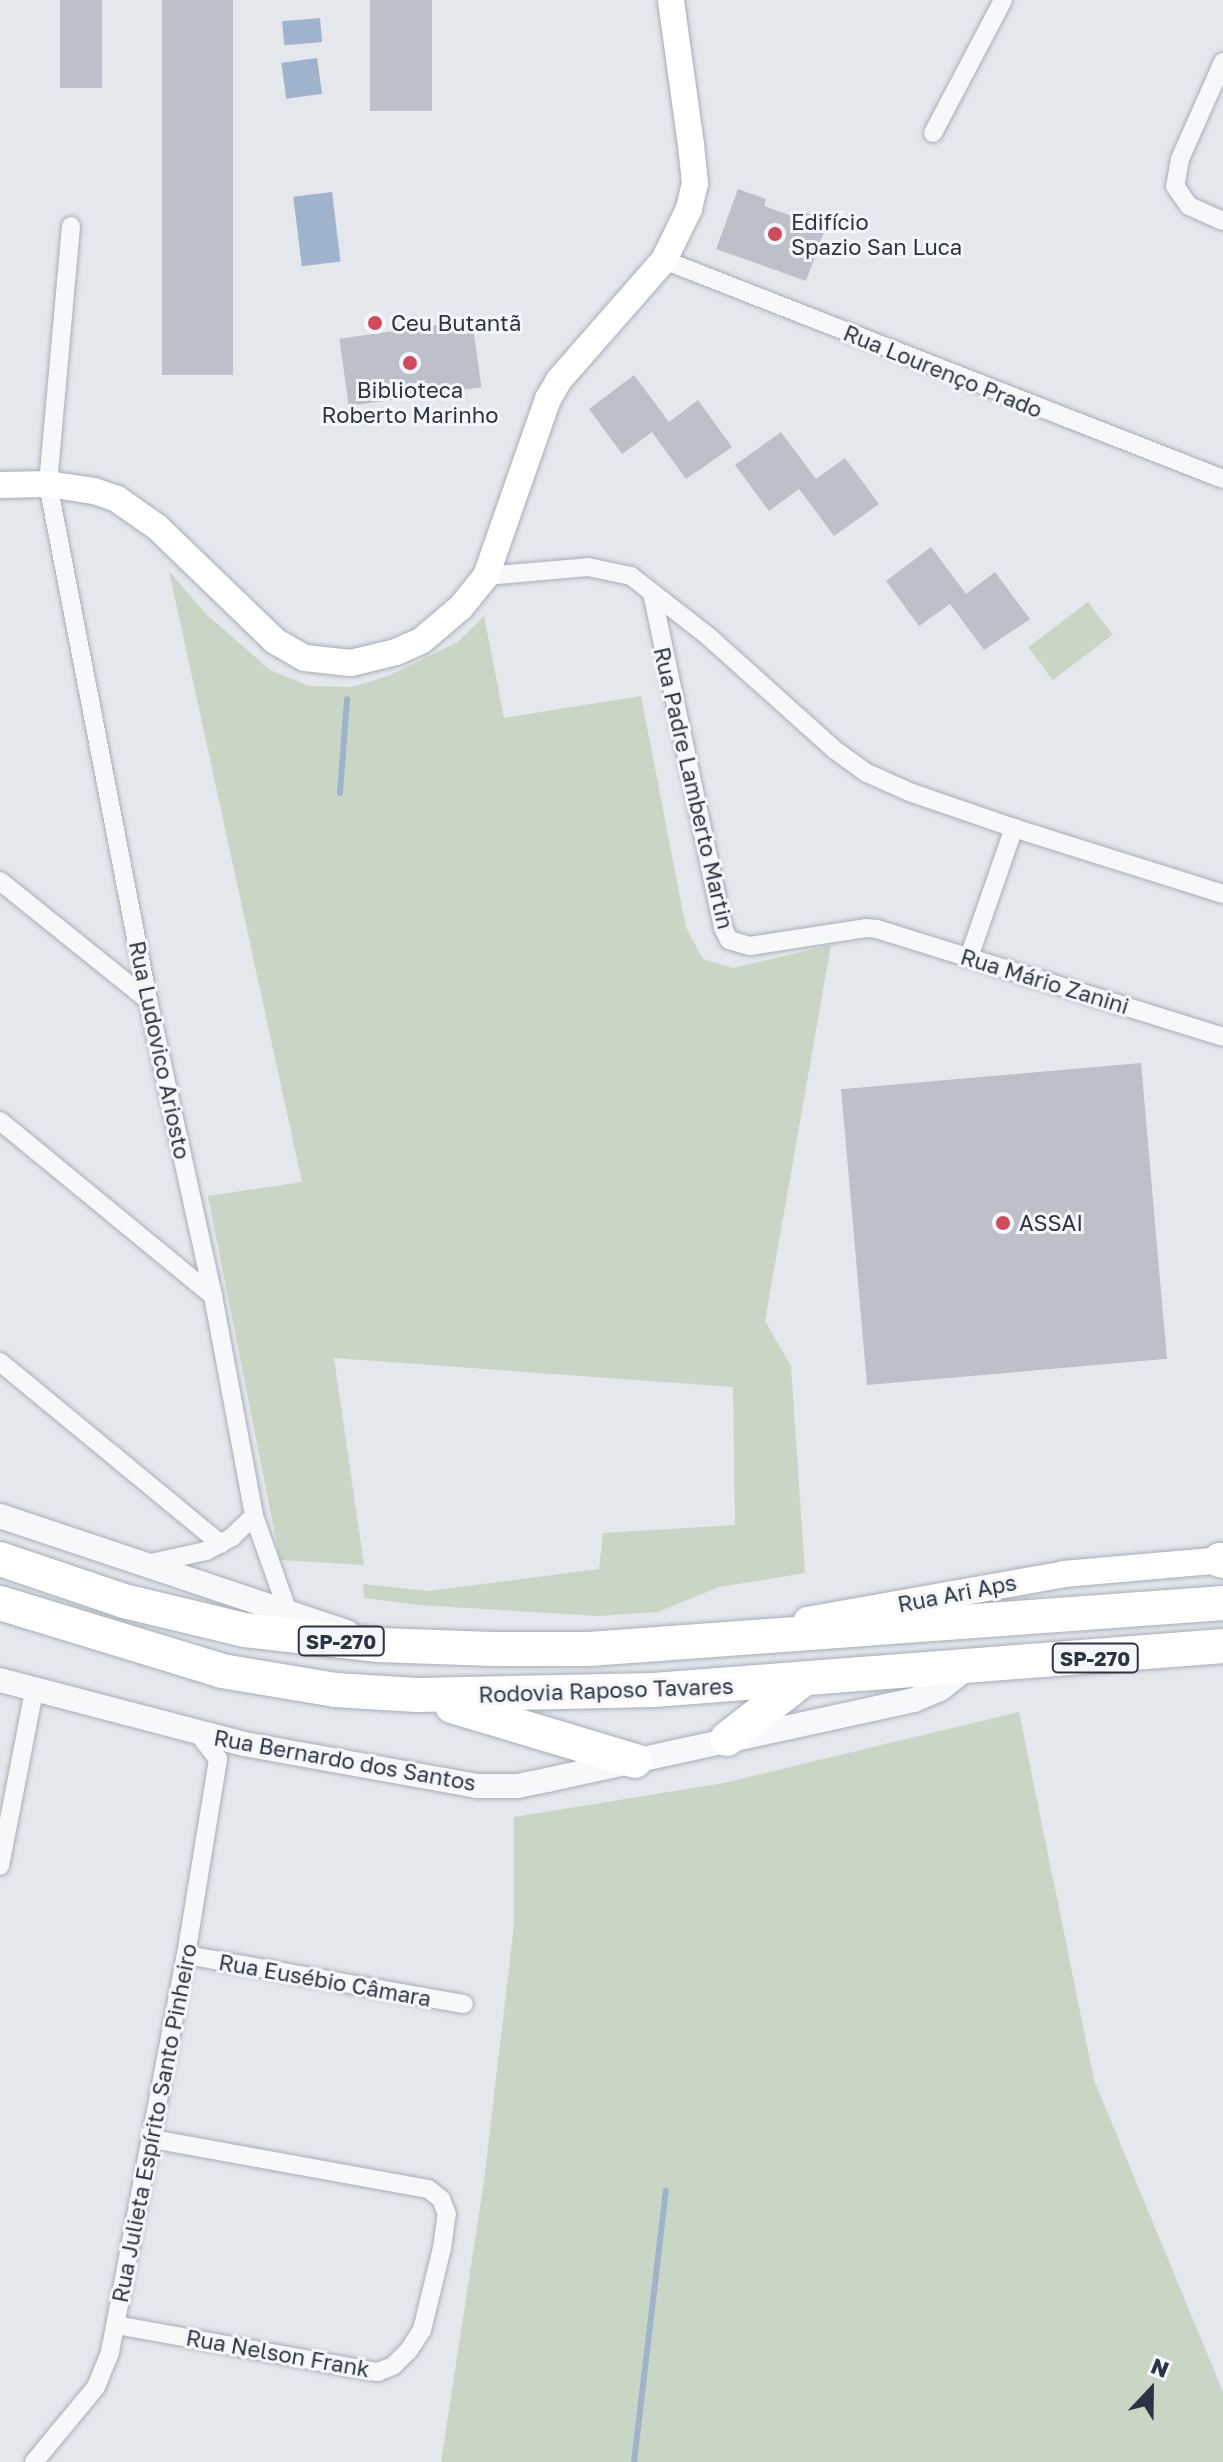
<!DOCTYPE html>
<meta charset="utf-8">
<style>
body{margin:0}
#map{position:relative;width:1223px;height:2462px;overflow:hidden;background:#e4e7ec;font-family:"Golos Text",sans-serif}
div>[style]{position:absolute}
.green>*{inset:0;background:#c9d6c5;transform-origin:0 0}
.water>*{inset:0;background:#9fb4cc;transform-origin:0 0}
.stream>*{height:6px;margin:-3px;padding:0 3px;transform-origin:3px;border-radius:3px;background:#9fb4cc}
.building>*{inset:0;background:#bbc0ca;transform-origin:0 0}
.roads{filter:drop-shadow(0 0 2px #a9aeb7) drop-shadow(0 0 2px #a9aeb7)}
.minor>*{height:18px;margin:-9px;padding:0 9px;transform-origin:9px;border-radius:9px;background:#f7f8fa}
.tertiary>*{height:24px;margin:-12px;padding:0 12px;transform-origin:12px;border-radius:12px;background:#f7f8fa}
.secondary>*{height:26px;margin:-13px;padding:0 13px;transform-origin:13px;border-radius:13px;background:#fff}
.motorway>*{height:34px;margin:-17px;padding:0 17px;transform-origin:17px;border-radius:17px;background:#fff}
.dots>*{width:22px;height:22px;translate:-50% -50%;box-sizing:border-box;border:4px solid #f4f6f9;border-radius:50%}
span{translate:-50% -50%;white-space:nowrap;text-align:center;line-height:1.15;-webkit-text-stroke:6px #f4f6f9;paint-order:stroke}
.shield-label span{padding:2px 6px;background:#f4f6f9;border:2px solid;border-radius:6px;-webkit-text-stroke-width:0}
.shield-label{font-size:20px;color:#2b3445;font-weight:700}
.poi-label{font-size:22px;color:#2b3445}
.left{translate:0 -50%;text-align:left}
.street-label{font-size:22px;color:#2b3445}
.north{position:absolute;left:1111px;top:2350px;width:80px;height:80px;-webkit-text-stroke:6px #f4f6f9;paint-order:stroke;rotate:22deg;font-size:22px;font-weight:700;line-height:32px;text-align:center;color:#2b3445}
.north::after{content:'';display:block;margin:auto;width:28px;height:36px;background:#2b3445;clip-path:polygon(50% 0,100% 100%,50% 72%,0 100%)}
</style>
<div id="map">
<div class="green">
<i style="clip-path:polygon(169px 571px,207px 615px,270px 670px,309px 686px,352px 687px,388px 676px,458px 642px,484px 616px,504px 718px,641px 696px,686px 928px,703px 959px,733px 968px,831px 945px,765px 1321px,791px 1366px,805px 1573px,719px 1587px,658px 1612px,597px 1616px,419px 1605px,364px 1598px,363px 1584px,428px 1591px,599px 1569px,603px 1533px,735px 1525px,733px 1387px,334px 1358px,364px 1565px,280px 1560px,208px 1196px,302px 1182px)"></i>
<i style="left:1088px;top:602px;width:41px;height:75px;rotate:53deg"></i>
<i style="clip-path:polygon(1019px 1712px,1094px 2080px,1223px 2392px,1223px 2462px,441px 2462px,484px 2181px,514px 1925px,514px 1817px,724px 1783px)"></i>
</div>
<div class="water">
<i style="left:320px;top:18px;width:24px;height:38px;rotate:85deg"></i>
<i style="left:317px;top:58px;width:36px;height:36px;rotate:82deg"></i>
<i style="left:332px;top:192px;width:70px;height:39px;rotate:83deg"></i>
</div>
<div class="stream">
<i style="left:340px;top:793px;width:94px;rotate:-85.7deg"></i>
<i style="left:634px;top:2462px;width:273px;rotate:-83.3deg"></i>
</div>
<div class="building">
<i style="left:60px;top:0;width:42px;height:88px"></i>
<i style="left:162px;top:0;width:71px;height:375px"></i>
<i style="left:370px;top:0;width:62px;height:111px"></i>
<i style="clip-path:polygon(738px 189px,766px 199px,764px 206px,798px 218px,801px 211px,828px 221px,806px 281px,716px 249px)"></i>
<i style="left:472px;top:320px;width:68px;height:134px;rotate:82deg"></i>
<i style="clip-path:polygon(634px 375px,669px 422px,698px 400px,732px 447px,686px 479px,652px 432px,622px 454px,589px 409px)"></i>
<i style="clip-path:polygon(781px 432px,816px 479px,845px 458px,879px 504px,834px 536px,799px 489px,769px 511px,735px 465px)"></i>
<i style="clip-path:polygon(931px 547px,966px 594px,995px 572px,1030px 619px,984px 650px,950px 604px,919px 626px,886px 581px)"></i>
<i style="left:1141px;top:1063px;width:297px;height:301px;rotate:85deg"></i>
</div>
<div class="roads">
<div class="minor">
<i style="left:1223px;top:62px;width:106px;rotate:113.9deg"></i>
<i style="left:1180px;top:159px;width:27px;rotate:100deg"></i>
<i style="left:1175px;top:186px;width:24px;rotate:55deg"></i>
<i style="left:1189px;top:206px;width:37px;rotate:24deg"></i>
<i style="left:933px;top:133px;width:150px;rotate:-62.2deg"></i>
<i style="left:71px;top:226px;width:259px;rotate:95.1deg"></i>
<i style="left:48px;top:484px;width:526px;rotate:79.03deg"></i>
<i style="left:148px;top:1000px;width:303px;rotate:77.6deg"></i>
<i style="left:213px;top:1296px;width:224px;rotate:79.4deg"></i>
<i style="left:254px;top:1516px;width:102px;rotate:70.5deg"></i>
<i style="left:664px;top:260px;width:600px;rotate:21.39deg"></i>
<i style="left:486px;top:576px;width:102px;rotate:-5deg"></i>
<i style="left:588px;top:567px;width:44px;rotate:11.8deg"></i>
<i style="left:631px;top:576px;width:99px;rotate:38deg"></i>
<i style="left:709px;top:637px;width:169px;rotate:41.9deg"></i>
<i style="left:835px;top:750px;width:39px;rotate:36deg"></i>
<i style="left:867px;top:773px;width:49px;rotate:24deg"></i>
<i style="left:912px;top:793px;width:108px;rotate:18.9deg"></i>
<i style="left:1014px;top:828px;width:219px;rotate:17.5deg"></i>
<i style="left:652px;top:593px;width:342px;rotate:78deg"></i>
<i style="left:723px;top:928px;width:13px;rotate:63deg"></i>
<i style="left:729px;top:940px;width:22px;rotate:16deg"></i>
<i style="left:750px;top:946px;width:117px;rotate:-8.8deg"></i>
<i style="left:866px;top:928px;width:11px;rotate:5deg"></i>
<i style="left:877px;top:929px;width:362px;rotate:17.3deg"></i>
<i style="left:0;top:881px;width:190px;rotate:38.8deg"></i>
<i style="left:969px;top:957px;width:137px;rotate:-70.8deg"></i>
<i style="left:0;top:1121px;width:276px;rotate:39.4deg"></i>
<i style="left:0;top:1362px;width:286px;rotate:39.5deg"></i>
<i style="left:146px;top:1564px;width:61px;rotate:-12.2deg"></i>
<i style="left:206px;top:1551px;width:30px;rotate:-28deg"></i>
<i style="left:232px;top:1537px;width:30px;rotate:-44deg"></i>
<i style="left:0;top:1866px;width:178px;rotate:-79deg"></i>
<i style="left:186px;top:1955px;width:282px;rotate:10deg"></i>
<i style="left:116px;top:2325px;width:266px;rotate:10.2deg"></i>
<i style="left:378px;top:2372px;width:16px;rotate:-22deg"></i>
<i style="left:393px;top:2366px;width:23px;rotate:-45deg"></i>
<i style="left:409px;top:2350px;width:24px;rotate:-57deg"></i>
<i style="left:422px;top:2330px;width:84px;rotate:-76.3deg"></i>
<i style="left:442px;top:2248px;width:34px;rotate:-82deg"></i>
<i style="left:447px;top:2214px;width:16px;rotate:-112deg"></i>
<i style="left:441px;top:2199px;width:16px;rotate:-142deg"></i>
<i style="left:428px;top:2189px;width:280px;rotate:-169.7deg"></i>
<i style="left:34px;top:2462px;width:97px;rotate:-50.4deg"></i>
<i style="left:96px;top:2387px;width:38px;rotate:-68deg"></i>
<i style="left:110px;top:2352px;width:404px;rotate:-79.2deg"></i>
<i style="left:186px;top:1955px;width:199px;rotate:-80.7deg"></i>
<i style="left:218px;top:1759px;width:33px;rotate:-128deg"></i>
</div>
<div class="tertiary">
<i style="left:0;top:1516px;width:366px;rotate:18.5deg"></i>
<i style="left:0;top:1680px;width:252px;rotate:14.7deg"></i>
<i style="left:244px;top:1744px;width:237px;rotate:10.2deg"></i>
<i style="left:477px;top:1786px;width:40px"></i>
<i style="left:517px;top:1786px;width:31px;rotate:-11deg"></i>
<i style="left:547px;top:1780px;width:376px;rotate:-12.3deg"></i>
<i style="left:914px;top:1700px;width:28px;rotate:-23deg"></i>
<i style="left:940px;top:1689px;width:34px;rotate:-38deg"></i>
</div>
<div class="secondary">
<i style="left:0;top:485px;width:48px;rotate:-1.2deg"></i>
<i style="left:48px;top:484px;width:47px;rotate:8.7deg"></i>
<i style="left:94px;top:491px;width:24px;rotate:19deg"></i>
<i style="left:117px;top:499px;width:49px;rotate:35deg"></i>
<i style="left:157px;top:527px;width:164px;rotate:44deg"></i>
<i style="left:275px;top:641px;width:34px;rotate:30deg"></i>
<i style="left:305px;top:658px;width:46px;rotate:6.2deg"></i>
<i style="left:351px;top:663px;width:46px;rotate:-13.7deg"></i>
<i style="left:396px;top:652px;width:27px;rotate:-24deg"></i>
<i style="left:421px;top:641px;width:52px;rotate:-40.4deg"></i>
<i style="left:461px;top:607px;width:40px;rotate:-51deg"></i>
<i style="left:486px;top:576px;width:188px;rotate:-70.7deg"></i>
<i style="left:548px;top:399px;width:22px;rotate:-60deg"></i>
<i style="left:559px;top:380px;width:159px;rotate:-48.8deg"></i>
<i style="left:664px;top:260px;width:57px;rotate:-63.9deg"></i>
<i style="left:689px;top:209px;width:27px;rotate:-77deg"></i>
<i style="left:695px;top:183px;width:38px;rotate:-96deg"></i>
<i style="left:691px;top:145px;width:146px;rotate:-97.9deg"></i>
<i style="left:807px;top:1620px;width:261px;rotate:-10.1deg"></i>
<i style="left:1064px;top:1574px;width:160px;rotate:-5deg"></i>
</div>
<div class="motorway">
<i style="left:0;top:1559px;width:131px;rotate:18.7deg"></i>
<i style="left:124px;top:1601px;width:124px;rotate:13.5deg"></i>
<i style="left:245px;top:1630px;width:135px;rotate:6.4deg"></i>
<i style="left:379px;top:1645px;width:114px;rotate:2deg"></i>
<i style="left:493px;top:1649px;width:96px"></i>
<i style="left:589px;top:1649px;width:636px;rotate:-4.15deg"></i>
<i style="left:1220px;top:1560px;width:3px;rotate:18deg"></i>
<i style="left:0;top:1603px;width:232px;rotate:17deg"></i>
<i style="left:222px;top:1671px;width:115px;rotate:9.5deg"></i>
<i style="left:335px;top:1690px;width:82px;rotate:3.5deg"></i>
<i style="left:417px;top:1695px;width:237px;rotate:-1.2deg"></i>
<i style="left:654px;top:1690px;width:571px;rotate:-4.42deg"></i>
<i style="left:452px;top:1706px;width:191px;rotate:16.7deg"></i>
<i style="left:727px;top:1739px;width:94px;rotate:-38.1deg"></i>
</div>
</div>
<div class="dots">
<i style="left:775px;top:234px;background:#d1495b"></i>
<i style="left:375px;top:323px;background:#d1495b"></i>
<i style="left:410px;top:363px;background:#d1495b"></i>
<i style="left:1003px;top:1223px;background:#d1495b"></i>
</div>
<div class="shield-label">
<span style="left:341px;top:1641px">SP-270</span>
<span style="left:1095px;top:1658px">SP-270</span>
</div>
<div class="poi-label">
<span class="left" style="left:791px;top:234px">Edifício<br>Spazio San Luca</span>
<span class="left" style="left:391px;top:323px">Ceu Butantã</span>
<span style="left:410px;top:402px">Biblioteca<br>Roberto Marinho</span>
<span class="left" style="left:1019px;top:1223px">ASSAI</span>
</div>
<div class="street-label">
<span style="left:943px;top:371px;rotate:22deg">Rua Lourenço Prado</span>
<span style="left:694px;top:788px;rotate:77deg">Rua Padre Lamberto Martin</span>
<span style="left:1045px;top:981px;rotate:17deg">Rua Mário Zanini</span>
<span style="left:160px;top:1050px;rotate:78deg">Rua Ludovico Ariosto</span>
<span style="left:957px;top:1593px;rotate:-11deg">Rua Ari Aps</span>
<span style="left:606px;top:1690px;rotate:-2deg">Rodovia Raposo Tavares</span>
<span style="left:345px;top:1760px;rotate:10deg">Rua Bernardo dos Santos</span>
<span style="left:325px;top:1980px;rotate:10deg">Rua Eusébio Câmara</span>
<span style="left:154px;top:2123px;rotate:-79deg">Rua Julieta Espírito Santo Pinheiro</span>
<span style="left:278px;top:2353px;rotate:10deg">Rua Nelson Frank</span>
</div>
<div class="north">N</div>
</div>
